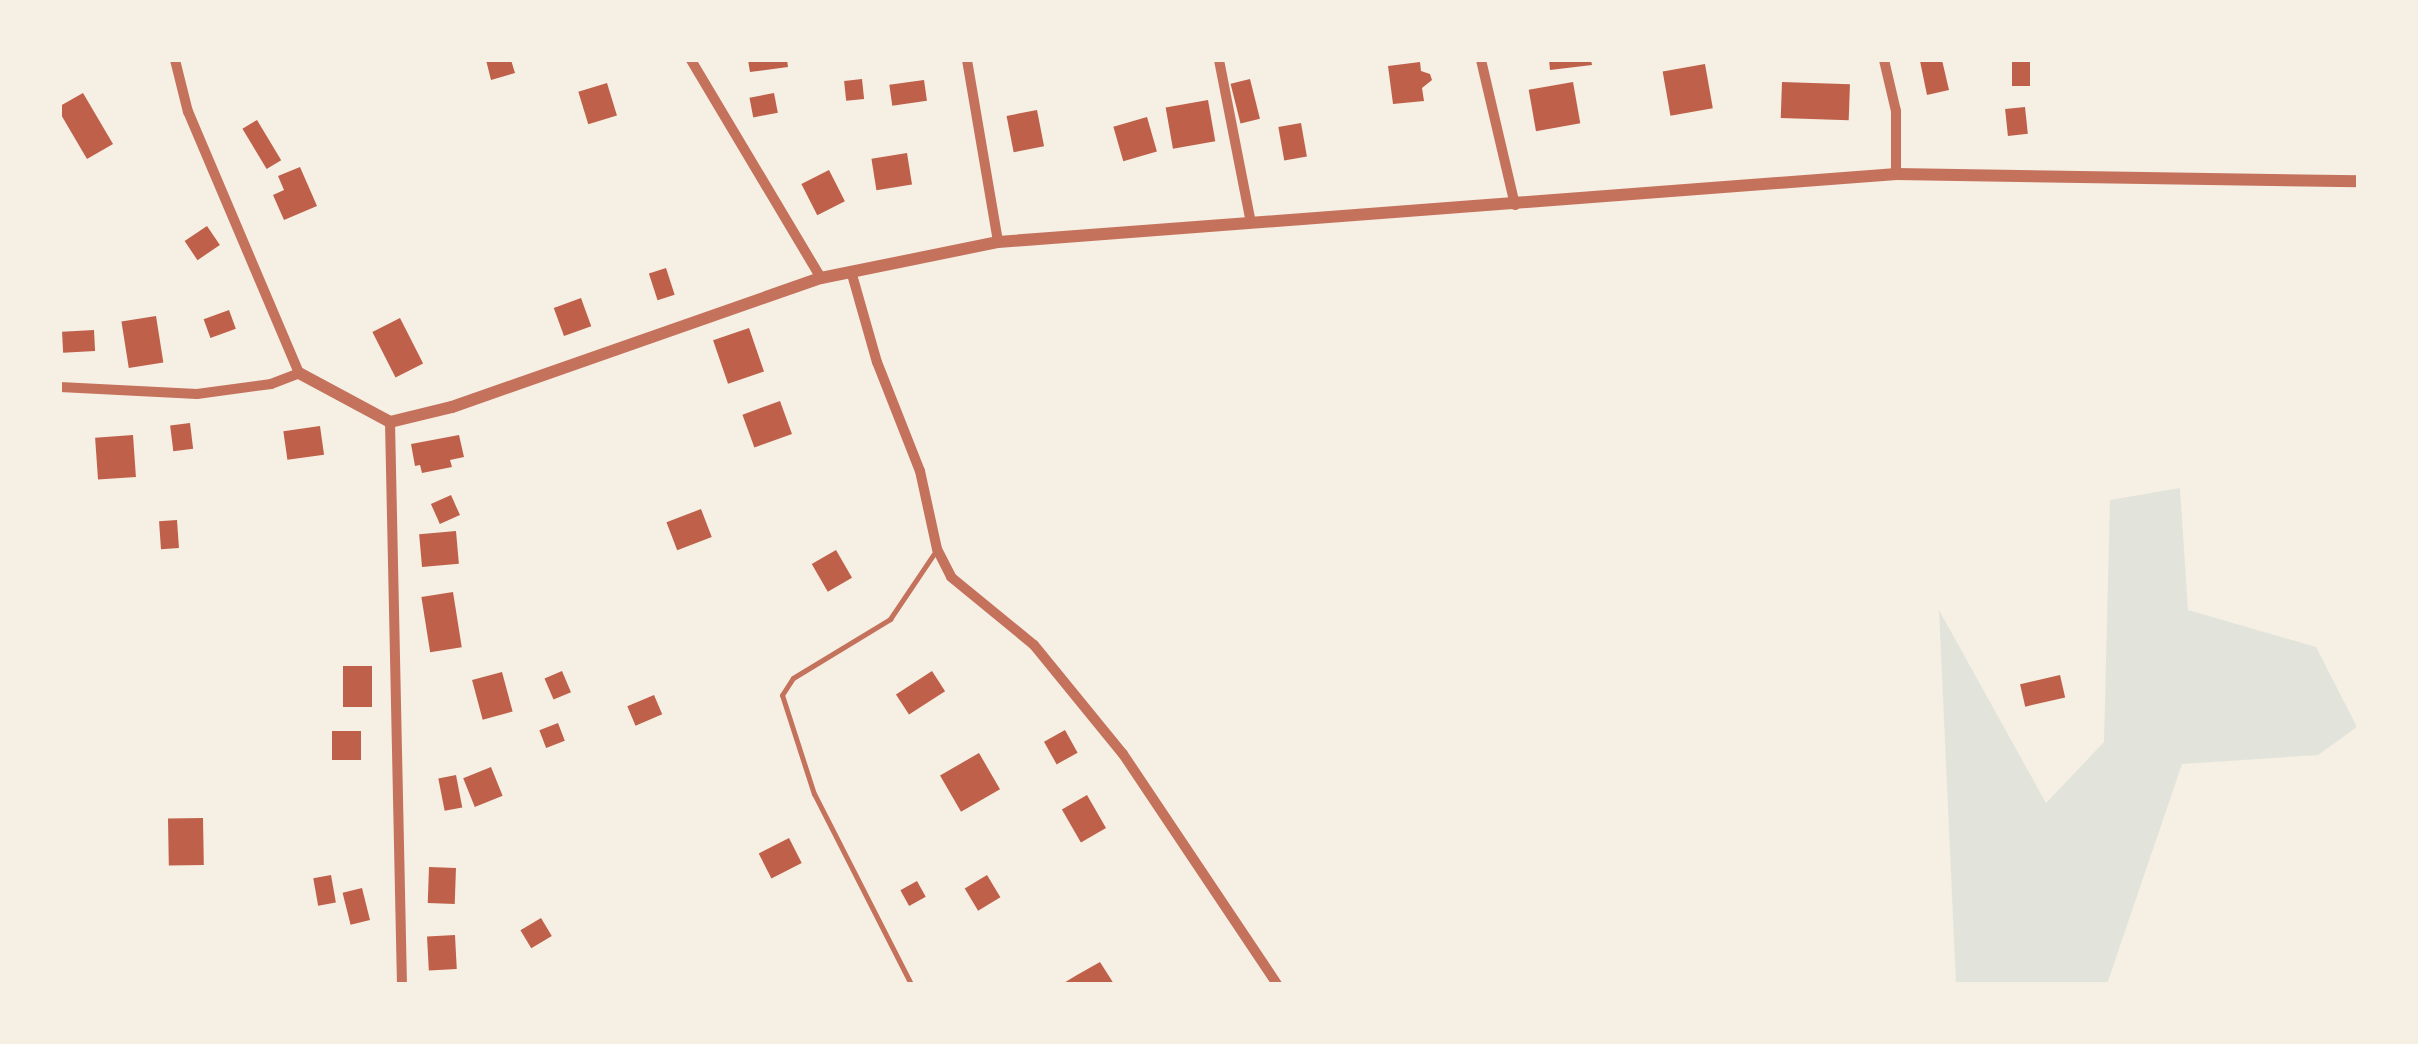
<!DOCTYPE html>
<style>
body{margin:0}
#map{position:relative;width:2418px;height:1044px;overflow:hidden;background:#f6efe4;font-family:Barlow,sans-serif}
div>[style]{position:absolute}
.green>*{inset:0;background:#e2e4dc}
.building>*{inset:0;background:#bf614a;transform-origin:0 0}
.service>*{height:5px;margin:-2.5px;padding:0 2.5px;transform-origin:2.5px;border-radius:2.5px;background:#c5725c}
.minor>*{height:10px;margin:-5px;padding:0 5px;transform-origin:5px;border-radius:5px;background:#c5725c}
.tertiary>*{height:12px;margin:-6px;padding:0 6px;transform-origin:6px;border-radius:6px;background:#c5725c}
span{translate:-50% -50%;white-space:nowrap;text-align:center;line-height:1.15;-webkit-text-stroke:8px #f6efe4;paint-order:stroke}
.frame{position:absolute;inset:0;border:62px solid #f6efe4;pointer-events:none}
</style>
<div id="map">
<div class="green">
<i style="clip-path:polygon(2180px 488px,2188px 610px,2316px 647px,2357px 727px,2318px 755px,2182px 764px,2107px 984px,1956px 984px,1939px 610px,2046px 803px,2104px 742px,2110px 500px)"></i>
</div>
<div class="building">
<i style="clip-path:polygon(486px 60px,511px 60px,515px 73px,491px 80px)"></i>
<i style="clip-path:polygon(748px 60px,787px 60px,788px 67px,750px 72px)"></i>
<i style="clip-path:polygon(1549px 60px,1591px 60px,1592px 65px,1550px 70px)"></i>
<i style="clip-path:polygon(1925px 60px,1942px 60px,1949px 90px,1927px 95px,1920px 61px)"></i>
<i style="left:2012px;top:60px;width:18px;height:26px"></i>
<i style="clip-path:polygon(1420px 62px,1421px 71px,1430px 74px,1432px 80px,1422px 88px,1424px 101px,1393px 104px,1388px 66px)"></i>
<i style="left:1705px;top:64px;width:45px;height:43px;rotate:80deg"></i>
<i style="left:862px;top:79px;width:20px;height:18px;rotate:84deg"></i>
<i style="left:1250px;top:79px;width:41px;height:20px;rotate:76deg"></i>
<i style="left:924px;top:80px;width:21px;height:35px;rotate:82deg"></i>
<i style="left:1573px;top:82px;width:42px;height:45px;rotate:80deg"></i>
<i style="left:1782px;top:82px;width:68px;height:36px;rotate:2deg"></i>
<i style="left:607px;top:83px;width:34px;height:30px;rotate:73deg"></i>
<i style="clip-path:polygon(83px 93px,113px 144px,87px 159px,60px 113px,60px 106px)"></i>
<i style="left:774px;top:93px;width:20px;height:25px;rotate:79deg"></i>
<i style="left:1208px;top:100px;width:42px;height:43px;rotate:80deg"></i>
<i style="left:2025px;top:107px;width:27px;height:20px;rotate:84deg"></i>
<i style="left:1037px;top:110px;width:37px;height:31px;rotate:79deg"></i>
<i style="left:1147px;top:117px;width:36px;height:35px;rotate:74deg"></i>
<i style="left:257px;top:120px;width:47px;height:17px;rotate:59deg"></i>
<i style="left:1301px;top:123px;width:34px;height:23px;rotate:80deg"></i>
<i style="left:907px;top:153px;width:32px;height:36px;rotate:81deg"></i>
<i style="clip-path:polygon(300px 167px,317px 206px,284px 220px,273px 195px,284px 190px,278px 176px)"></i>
<i style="left:829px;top:170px;width:35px;height:31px;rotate:63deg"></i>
<i style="left:207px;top:226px;width:23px;height:27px;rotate:56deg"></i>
<i style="left:666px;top:268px;width:28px;height:18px;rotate:72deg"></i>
<i style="left:581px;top:298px;width:30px;height:29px;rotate:70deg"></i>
<i style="left:229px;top:310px;width:20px;height:27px;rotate:70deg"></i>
<i style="left:156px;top:316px;width:47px;height:35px;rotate:81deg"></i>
<i style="left:400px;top:318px;width:51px;height:31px;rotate:63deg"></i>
<i style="left:749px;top:328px;width:46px;height:38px;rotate:71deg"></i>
<i style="left:94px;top:330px;width:21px;height:32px;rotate:87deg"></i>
<i style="left:780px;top:401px;width:35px;height:40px;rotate:70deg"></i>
<i style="left:190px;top:423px;width:26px;height:20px;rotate:83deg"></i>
<i style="left:320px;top:426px;width:29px;height:37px;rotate:82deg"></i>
<i style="left:133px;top:435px;width:42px;height:38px;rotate:86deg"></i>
<i style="clip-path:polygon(459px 435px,464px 457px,450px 460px,452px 467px,422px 473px,420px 465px,415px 466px,411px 444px)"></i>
<i style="left:451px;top:495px;width:22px;height:22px;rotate:66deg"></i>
<i style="left:701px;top:509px;width:30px;height:37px;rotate:69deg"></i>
<i style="left:177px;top:520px;width:28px;height:18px;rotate:86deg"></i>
<i style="left:456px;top:531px;width:33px;height:37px;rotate:85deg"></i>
<i style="left:836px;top:550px;width:32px;height:28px;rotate:60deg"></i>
<i style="left:453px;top:592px;width:56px;height:32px;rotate:81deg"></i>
<i style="left:343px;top:666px;width:29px;height:41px"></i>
<i style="left:562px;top:671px;width:23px;height:19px;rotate:67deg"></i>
<i style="left:932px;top:671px;width:24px;height:43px;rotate:57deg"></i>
<i style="left:502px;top:672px;width:41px;height:31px;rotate:75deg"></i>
<i style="left:2060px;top:675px;width:23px;height:41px;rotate:77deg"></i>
<i style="left:654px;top:695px;width:21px;height:29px;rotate:67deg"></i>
<i style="left:558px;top:723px;width:19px;height:20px;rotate:69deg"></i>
<i style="left:1065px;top:730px;width:26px;height:24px;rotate:61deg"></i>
<i style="left:332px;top:731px;width:29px;height:29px"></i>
<i style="left:979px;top:753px;width:42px;height:45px;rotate:60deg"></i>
<i style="left:491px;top:767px;width:31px;height:30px;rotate:68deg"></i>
<i style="left:456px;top:775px;width:33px;height:18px;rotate:79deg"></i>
<i style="left:1087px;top:795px;width:38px;height:29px;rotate:60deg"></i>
<i style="left:203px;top:818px;width:47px;height:35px;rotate:89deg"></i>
<i style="left:789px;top:838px;width:28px;height:34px;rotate:63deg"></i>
<i style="left:429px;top:867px;width:27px;height:36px;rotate:2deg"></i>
<i style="left:331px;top:875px;width:28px;height:18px;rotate:80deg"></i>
<i style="left:987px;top:875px;width:26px;height:26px;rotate:59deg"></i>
<i style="left:917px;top:881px;width:18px;height:19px;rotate:61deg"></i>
<i style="left:362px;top:888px;width:33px;height:20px;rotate:76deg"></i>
<i style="left:541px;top:918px;width:21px;height:24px;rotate:59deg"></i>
<i style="left:455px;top:935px;width:34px;height:28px;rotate:87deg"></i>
<i style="clip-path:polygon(1100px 962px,1114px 984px,1062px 984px,1077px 975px)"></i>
</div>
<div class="service">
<i style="left:911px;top:984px;width:213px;rotate:-117deg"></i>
<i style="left:814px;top:794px;width:104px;rotate:-107.9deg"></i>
<i style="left:782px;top:695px;width:20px;rotate:-57deg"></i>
<i style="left:793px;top:678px;width:114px;rotate:-31.3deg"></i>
<i style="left:890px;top:619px;width:84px;rotate:-56.1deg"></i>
</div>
<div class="minor">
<i style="left:691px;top:60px;width:254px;rotate:59.2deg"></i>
<i style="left:967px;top:60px;width:185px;rotate:80.3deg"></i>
<i style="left:1219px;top:60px;width:166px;rotate:78.9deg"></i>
<i style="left:1481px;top:60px;width:149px;rotate:76.8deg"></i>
<i style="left:1884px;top:60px;width:52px;rotate:76.8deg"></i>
<i style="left:1896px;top:111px;width:63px;rotate:90deg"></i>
<i style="left:851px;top:271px;width:95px;rotate:74.1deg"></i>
<i style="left:877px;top:362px;width:117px;rotate:68.5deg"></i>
<i style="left:920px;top:471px;width:80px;rotate:77.7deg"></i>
<i style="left:937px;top:549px;width:31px;rotate:63deg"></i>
<i style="left:951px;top:577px;width:107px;rotate:39.3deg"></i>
<i style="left:1034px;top:645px;width:141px;rotate:50.8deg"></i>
<i style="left:1123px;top:754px;width:277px;rotate:56.2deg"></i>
<i style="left:60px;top:387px;width:137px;rotate:2.9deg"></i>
<i style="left:197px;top:394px;width:75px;rotate:-7.7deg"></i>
<i style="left:271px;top:384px;width:30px;rotate:-21deg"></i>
<i style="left:299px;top:373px;width:284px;rotate:-113deg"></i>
<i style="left:188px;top:112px;width:54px;rotate:-104deg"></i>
<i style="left:390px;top:422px;width:562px;rotate:88.78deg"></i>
</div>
<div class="tertiary">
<i style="left:299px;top:373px;width:103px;rotate:28.3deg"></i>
<i style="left:390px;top:422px;width:64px;rotate:-13.6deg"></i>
<i style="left:452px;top:407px;width:391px;rotate:-19.3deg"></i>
<i style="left:821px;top:278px;width:181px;rotate:-11.5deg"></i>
<i style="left:998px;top:242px;width:901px;rotate:-4.33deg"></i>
<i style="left:1896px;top:174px;width:462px;rotate:0.9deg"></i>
</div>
<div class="frame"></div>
</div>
